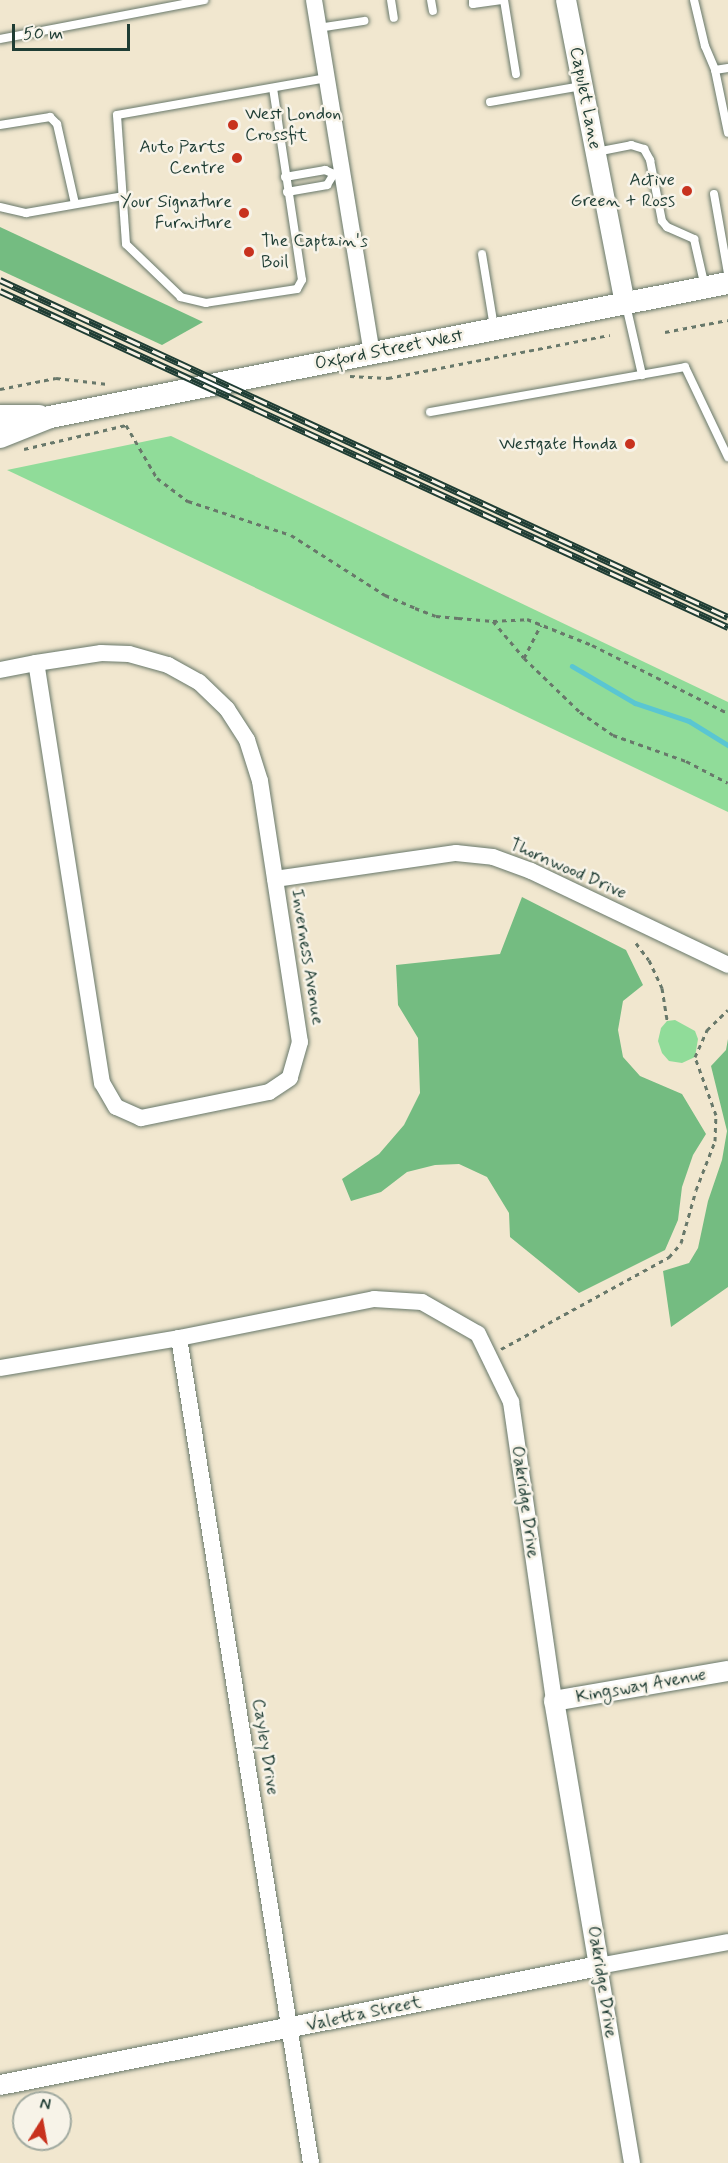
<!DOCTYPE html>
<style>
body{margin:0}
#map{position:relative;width:728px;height:2163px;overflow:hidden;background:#f1e7cf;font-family:Mynerve,sans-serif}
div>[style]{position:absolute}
.green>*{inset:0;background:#90dc99}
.forest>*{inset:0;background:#74bc81}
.stream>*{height:4.5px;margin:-2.25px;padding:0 2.25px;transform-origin:2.25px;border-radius:2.25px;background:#5ac6d2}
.path>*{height:3px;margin-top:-1.5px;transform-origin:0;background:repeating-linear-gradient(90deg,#68786a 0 4.5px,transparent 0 9px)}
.roads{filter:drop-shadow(0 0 2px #68786a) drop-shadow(0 0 2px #68786a)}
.service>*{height:8px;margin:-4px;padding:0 4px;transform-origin:4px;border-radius:4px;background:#fff}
.minor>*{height:16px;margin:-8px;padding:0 8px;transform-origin:8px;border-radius:8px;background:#fff}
.tertiary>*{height:20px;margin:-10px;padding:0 10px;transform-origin:10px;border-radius:10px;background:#fff}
.secondary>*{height:22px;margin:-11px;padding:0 11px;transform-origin:11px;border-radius:11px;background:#fff}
.rail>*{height:7px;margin-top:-3.5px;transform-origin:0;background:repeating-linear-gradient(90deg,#f7f3e8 0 14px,#1f3d34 0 28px);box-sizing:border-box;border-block:2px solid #1f3d34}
.dots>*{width:16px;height:16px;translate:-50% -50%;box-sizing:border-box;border:3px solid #f7f3e8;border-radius:50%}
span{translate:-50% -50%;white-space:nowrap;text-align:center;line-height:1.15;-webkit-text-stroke:5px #f7f3e8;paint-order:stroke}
.street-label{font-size:18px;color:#1f3d34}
.poi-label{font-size:18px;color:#1f3d34}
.left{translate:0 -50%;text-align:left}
.right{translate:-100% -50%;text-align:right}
.north{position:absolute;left:12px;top:2091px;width:60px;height:60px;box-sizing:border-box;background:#f7f3e8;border:2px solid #a1aaa0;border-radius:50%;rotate:11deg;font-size:16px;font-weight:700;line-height:24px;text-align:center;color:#1f3d34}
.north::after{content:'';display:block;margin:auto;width:21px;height:27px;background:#c8321e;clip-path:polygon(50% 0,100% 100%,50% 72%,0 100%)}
.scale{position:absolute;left:12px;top:24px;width:118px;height:27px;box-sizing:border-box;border:3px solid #1f3d34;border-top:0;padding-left:8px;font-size:18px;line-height:21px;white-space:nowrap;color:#1f3d34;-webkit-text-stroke:4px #f7f3e8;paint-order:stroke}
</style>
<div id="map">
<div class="green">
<i style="clip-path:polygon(171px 436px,728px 702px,728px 812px,7px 470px)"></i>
<i style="clip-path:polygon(675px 1020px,695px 1031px,698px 1039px,695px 1057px,682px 1063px,669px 1061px,662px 1053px,658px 1041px,661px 1028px,667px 1021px)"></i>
</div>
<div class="forest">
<i style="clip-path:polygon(0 227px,105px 276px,203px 322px,162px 345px,0 270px)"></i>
<i style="clip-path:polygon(522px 897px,626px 950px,643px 985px,623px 1001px,618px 1030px,623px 1057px,640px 1076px,682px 1094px,706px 1134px,693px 1155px,682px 1187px,678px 1220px,665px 1250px,579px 1293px,510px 1237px,509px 1213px,487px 1177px,459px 1164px,435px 1165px,407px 1172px,381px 1192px,351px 1201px,342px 1179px,379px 1154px,404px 1125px,420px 1093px,418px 1038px,398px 1005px,396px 965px,500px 954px)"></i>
<i style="clip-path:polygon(728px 1039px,728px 1287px,671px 1327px,663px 1271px,689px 1263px,698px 1248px,708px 1201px,722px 1160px,727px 1131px,711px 1066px,726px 1050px)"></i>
</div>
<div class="stream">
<i style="left:572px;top:666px;width:73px;rotate:30.4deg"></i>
<i style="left:635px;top:703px;width:57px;rotate:18.4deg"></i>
<i style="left:689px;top:721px;width:46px;rotate:31.6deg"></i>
</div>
<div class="path">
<i style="left:665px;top:332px;width:64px;rotate:-10.8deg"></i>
<i style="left:350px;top:376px;width:38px;rotate:3deg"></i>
<i style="left:388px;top:378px;width:226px;rotate:-11deg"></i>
<i style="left:0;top:389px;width:57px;rotate:-11.1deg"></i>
<i style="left:56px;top:378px;width:52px;rotate:6.6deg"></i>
<i style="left:24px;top:449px;width:105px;rotate:-13.2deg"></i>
<i style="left:126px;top:425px;width:61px;rotate:59.7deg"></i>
<i style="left:157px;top:478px;width:39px;rotate:37deg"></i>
<i style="left:188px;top:501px;width:108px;rotate:18.3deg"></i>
<i style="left:291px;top:535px;width:112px;rotate:32.6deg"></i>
<i style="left:385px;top:595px;width:33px;rotate:23deg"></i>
<i style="left:415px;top:608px;width:22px;rotate:21deg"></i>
<i style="left:436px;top:616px;width:22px;rotate:5deg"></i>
<i style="left:458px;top:618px;width:35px;rotate:5deg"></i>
<i style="left:493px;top:621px;width:34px;rotate:-3deg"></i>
<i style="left:527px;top:619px;width:70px;rotate:21.8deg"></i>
<i style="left:592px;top:645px;width:152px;rotate:26.6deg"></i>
<i style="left:493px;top:621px;width:48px;rotate:50deg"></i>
<i style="left:524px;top:658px;width:78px;rotate:44deg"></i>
<i style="left:580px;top:712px;width:40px;rotate:34.9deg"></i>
<i style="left:613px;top:735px;width:77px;rotate:19.6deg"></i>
<i style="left:686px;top:761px;width:47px;rotate:27.6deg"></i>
<i style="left:524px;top:658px;width:37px;rotate:-63deg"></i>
<i style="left:636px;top:943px;width:21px;rotate:53deg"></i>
<i style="left:649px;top:960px;width:31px;rotate:65deg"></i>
<i style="left:662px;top:988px;width:33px;rotate:81deg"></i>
<i style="left:501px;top:1349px;width:192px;rotate:-28.7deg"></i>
<i style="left:669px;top:1257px;width:18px;rotate:-49deg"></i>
<i style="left:681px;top:1243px;width:55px;rotate:-74.2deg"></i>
<i style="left:696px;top:1190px;width:53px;rotate:-68.8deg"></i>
<i style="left:715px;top:1141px;width:26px;rotate:-88deg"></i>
<i style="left:716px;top:1115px;width:62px;rotate:-109.9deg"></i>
<i style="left:695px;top:1057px;width:30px;rotate:-66deg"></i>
<i style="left:707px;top:1030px;width:29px;rotate:-44deg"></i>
</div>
<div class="roads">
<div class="service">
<i style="left:391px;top:0;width:18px;rotate:81deg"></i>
<i style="left:431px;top:0;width:11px;rotate:80deg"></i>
<i style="left:473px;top:0;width:4px;rotate:90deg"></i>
<i style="left:473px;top:4px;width:29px;rotate:-8deg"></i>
<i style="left:504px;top:0;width:75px;rotate:80.8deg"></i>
<i style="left:694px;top:0;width:47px;rotate:76.6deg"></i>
<i style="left:705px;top:46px;width:26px;rotate:67deg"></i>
<i style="left:715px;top:70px;width:64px;rotate:78.3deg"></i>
<i style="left:318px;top:28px;width:47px;rotate:-8.7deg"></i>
<i style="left:0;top:39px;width:208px;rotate:-10.8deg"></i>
<i style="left:715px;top:70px;width:13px;rotate:-9deg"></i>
<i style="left:273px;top:88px;width:194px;rotate:81.4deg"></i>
<i style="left:302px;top:280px;width:10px;rotate:119deg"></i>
<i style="left:297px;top:289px;width:92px;rotate:171.3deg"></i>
<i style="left:206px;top:303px;width:26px;rotate:-167deg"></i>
<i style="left:181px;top:297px;width:76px;rotate:-136.1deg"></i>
<i style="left:126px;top:244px;width:129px;rotate:-94deg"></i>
<i style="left:117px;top:115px;width:213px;rotate:-10deg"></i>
<i style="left:490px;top:102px;width:93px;rotate:-9.9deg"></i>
<i style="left:0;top:125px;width:51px;rotate:-9.1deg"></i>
<i style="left:50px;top:117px;width:10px;rotate:45deg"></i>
<i style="left:57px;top:124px;width:82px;rotate:77.3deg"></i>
<i style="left:596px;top:152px;width:36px;rotate:-11deg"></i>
<i style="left:631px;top:145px;width:14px;rotate:17deg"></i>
<i style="left:644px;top:149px;width:13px;rotate:61deg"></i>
<i style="left:650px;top:160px;width:62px;rotate:78.9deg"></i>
<i style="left:662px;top:221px;width:8px;rotate:50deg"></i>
<i style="left:667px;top:227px;width:30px;rotate:24deg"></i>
<i style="left:694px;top:239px;width:49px;rotate:77.1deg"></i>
<i style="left:285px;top:177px;width:41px;rotate:-9.9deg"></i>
<i style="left:325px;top:170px;width:10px;rotate:24deg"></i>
<i style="left:287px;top:192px;width:41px;rotate:-9.9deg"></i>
<i style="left:327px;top:185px;width:13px;rotate:-58deg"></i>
<i style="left:334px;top:174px;width:9px;rotate:-13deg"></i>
<i style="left:714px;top:194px;width:80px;rotate:80deg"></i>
<i style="left:0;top:207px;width:27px;rotate:13deg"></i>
<i style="left:26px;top:213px;width:98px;rotate:-9.9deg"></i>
<i style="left:482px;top:254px;width:74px;rotate:80.7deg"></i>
<i style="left:626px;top:305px;width:72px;rotate:77.1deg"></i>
<i style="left:430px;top:412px;width:259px;rotate:-10deg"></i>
<i style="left:685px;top:367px;width:100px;rotate:64.5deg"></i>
</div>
<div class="minor">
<i style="left:314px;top:0;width:358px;rotate:80.7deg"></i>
<i style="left:0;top:670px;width:37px;rotate:-11deg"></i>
<i style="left:36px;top:663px;width:66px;rotate:-8.7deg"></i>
<i style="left:101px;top:653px;width:28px;rotate:2deg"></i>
<i style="left:129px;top:654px;width:41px;rotate:15.8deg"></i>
<i style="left:168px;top:665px;width:35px;rotate:29deg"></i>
<i style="left:199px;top:682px;width:39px;rotate:44deg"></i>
<i style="left:227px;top:709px;width:37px;rotate:57deg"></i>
<i style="left:247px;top:740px;width:43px;rotate:72.4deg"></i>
<i style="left:260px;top:781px;width:264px;rotate:81.3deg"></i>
<i style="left:300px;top:1042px;width:37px;rotate:106deg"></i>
<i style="left:290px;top:1078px;width:25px;rotate:146deg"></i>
<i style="left:269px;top:1092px;width:131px;rotate:168.5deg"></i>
<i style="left:141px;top:1118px;width:27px;rotate:-156deg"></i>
<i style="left:116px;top:1107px;width:28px;rotate:-120deg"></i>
<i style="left:102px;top:1083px;width:425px;rotate:-98.9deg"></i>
<i style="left:275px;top:879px;width:183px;rotate:-8.2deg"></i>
<i style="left:456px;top:853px;width:37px;rotate:6deg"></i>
<i style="left:493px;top:857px;width:40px;rotate:20.2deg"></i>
<i style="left:531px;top:871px;width:218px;rotate:25.5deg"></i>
<i style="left:179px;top:1338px;width:835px;rotate:80.91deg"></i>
<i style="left:0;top:1368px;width:181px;rotate:-9.5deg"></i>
<i style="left:179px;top:1338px;width:199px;rotate:-11.3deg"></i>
<i style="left:374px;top:1299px;width:48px;rotate:3.6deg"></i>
<i style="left:422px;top:1302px;width:64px;rotate:29.7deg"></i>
<i style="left:478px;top:1334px;width:76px;rotate:64.1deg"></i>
<i style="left:511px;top:1402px;width:302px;rotate:81.8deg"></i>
<i style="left:632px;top:2163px;width:200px;rotate:-99.5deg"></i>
<i style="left:599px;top:1966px;width:131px;rotate:-10.5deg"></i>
</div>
<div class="tertiary">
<i style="left:566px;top:0;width:309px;rotate:79deg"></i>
<i style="left:0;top:2085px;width:611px;rotate:-11.24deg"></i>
<i style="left:599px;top:1966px;width:269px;rotate:-99.6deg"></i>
<i style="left:554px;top:1701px;width:177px;rotate:-9.8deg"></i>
</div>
<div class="secondary">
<i style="left:0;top:416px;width:39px"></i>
<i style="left:0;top:437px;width:54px;rotate:-21.8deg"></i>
<i style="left:50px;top:417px;width:691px;rotate:-11.18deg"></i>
</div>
</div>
<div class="rail">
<i style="left:0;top:280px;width:802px;rotate:24.84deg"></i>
<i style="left:0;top:291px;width:802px;rotate:24.78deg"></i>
</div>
<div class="dots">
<i style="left:233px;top:125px;background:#c8321e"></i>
<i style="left:237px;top:158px;background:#c8321e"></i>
<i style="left:687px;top:191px;background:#c8321e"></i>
<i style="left:244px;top:213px;background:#c8321e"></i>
<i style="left:249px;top:252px;background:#c8321e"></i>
<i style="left:630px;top:444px;background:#c8321e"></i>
</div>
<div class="street-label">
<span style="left:585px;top:98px;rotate:79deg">Capulet Lane</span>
<span style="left:389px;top:350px;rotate:-11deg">Oxford Street West</span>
<span style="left:568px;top:869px;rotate:24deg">Thornwood Drive</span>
<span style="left:307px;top:957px;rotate:81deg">Inverness Avenue</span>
<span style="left:525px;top:1502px;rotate:82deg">Oakridge Drive</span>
<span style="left:641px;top:1686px;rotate:-10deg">Kingsway Avenue</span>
<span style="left:265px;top:1747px;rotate:81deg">Cayley Drive</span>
<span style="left:602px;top:1982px;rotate:81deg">Oakridge Drive</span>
<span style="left:364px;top:2014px;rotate:-12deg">Valetta Street</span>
</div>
<div class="poi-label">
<span class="left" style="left:245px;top:125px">West London<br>Crossfit</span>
<span class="right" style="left:225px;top:158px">Auto Parts<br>Centre</span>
<span class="right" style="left:675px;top:191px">Active<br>Green + Ross</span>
<span class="right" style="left:232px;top:213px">Your Signature<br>Furniture</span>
<span class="left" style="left:261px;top:252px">The Captain's<br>Boil</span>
<span class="right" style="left:618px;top:444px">Westgate Honda</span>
</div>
<div class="north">N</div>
<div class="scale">50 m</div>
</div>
